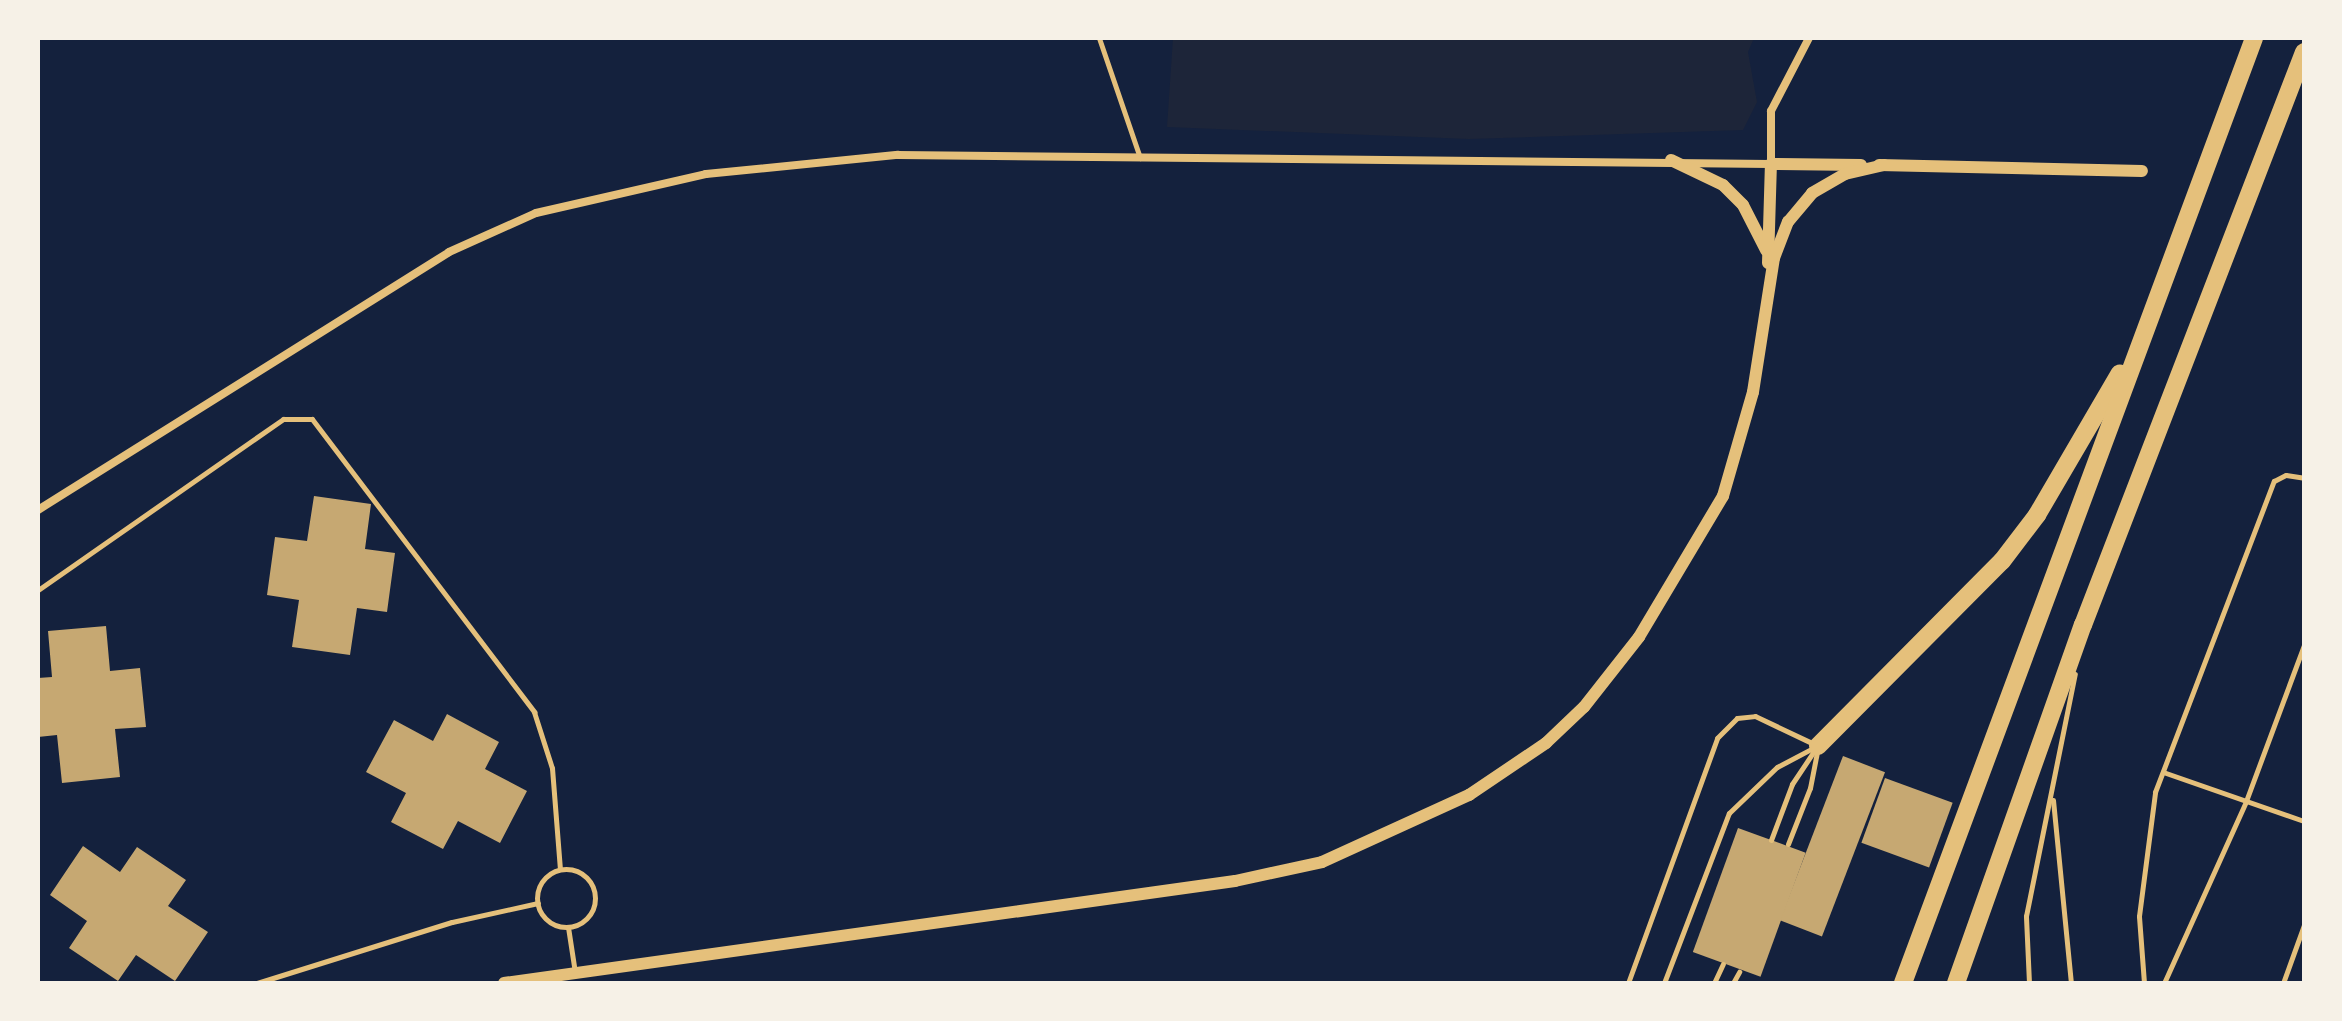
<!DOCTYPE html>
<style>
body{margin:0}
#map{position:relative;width:2342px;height:1021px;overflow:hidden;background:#14213d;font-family:Signika,sans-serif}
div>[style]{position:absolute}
.green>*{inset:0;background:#1d2539}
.building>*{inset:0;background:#c6a872;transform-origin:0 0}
.service>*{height:5px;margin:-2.5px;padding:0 2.5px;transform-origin:2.5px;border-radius:2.5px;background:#e5c07b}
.service>.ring{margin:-2.5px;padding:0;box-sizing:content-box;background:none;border:5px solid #e5c07b;border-radius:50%}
.minor>*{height:8px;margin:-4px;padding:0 4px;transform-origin:4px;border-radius:4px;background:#e5c07b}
.tertiary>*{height:12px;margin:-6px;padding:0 6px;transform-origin:6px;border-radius:6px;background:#e5c07b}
.motorway>*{height:18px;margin:-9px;padding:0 9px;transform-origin:9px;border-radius:9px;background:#e5c07b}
span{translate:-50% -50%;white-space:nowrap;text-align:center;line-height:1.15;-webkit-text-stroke:7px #f6f1e7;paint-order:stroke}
.frame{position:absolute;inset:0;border:40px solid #f6f1e7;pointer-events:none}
</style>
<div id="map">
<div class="green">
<i style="clip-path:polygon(1173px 38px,1754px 38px,1748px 52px,1757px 102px,1743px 130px,1469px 139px,1167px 127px)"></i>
</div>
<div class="building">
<i style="clip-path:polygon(314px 496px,371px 504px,365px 549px,395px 553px,387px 612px,357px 608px,350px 655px,292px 647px,299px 600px,267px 595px,275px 537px,307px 541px)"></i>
<i style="clip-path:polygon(106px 626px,110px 671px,140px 668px,146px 727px,115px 729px,120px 777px,62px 783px,57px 735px,38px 737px,38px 678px,52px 677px,48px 631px)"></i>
<i style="clip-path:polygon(447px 714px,499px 742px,485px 769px,527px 791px,500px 843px,458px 821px,443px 849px,391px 822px,406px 793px,366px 772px,394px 720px,433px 741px)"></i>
<i style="left:1843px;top:756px;width:45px;height:176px;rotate:21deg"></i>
<i style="left:1885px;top:778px;width:72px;height:69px;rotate:20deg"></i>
<i style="left:1738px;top:828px;width:72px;height:132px;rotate:20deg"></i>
<i style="clip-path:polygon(83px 846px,120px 872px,137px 847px,186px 880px,168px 906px,208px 932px,175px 981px,136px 955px,118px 981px,69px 948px,87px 921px,50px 895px)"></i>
</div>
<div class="service">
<i style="left:1099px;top:38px;width:127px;rotate:71.1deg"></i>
<i style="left:38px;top:590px;width:299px;rotate:-34.9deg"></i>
<i style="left:283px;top:419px;width:29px"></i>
<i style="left:312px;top:419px;width:368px;rotate:52.8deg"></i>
<i style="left:534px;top:712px;width:59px;rotate:72.2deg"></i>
<i style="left:552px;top:768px;width:101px;rotate:85.5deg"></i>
<i style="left:2163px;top:772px;width:149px;rotate:19.2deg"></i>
<i style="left:2053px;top:800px;width:184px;rotate:84.4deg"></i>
<i style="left:1771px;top:840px;width:60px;rotate:-69.4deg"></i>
<i style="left:1792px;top:784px;width:43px;rotate:-56.3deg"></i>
<i style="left:1788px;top:844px;width:60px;rotate:-68.6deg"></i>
<i style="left:1810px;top:788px;width:38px;rotate:-79deg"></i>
<i class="ring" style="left:537px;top:869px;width:53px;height:53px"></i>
<i style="left:568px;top:927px;width:47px;rotate:81.3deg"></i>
<i style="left:257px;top:983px;width:204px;rotate:-17.4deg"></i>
<i style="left:452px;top:922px;width:88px;rotate:-12.5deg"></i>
<i style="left:1628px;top:983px;width:261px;rotate:-70deg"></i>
<i style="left:1717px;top:738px;width:28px;rotate:-45deg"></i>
<i style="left:1737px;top:718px;width:18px;rotate:-6deg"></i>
<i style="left:1755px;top:716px;width:65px;rotate:25.4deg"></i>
<i style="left:1664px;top:983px;width:182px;rotate:-69.1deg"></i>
<i style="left:1729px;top:813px;width:66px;rotate:-43.8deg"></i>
<i style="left:1777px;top:767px;width:41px;rotate:-27.8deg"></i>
<i style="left:1714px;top:983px;width:21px;rotate:-65deg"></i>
<i style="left:1733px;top:983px;width:13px;rotate:-61deg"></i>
<i style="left:2029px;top:983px;width:67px;rotate:-92.6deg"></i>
<i style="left:2026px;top:916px;width:247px;rotate:-78.6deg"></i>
<i style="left:2144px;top:983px;width:67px;rotate:-94.3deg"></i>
<i style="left:2139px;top:916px;width:125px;rotate:-82.6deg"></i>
<i style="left:2155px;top:792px;width:333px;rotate:-69.1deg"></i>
<i style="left:2274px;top:481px;width:13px;rotate:-27deg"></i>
<i style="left:2286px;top:475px;width:18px;rotate:9deg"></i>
<i style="left:2164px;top:983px;width:200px;rotate:-65.7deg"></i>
<i style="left:2246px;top:801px;width:166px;rotate:-69.6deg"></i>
<i style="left:2283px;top:983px;width:62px;rotate:-70.1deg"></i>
</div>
<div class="minor">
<i style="left:38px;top:510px;width:485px;rotate:-32.1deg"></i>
<i style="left:449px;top:252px;width:95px;rotate:-24.1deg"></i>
<i style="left:536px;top:213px;width:174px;rotate:-12.9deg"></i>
<i style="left:706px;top:174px;width:193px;rotate:-5.7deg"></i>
<i style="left:898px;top:155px;width:873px;rotate:0.59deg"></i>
<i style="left:1771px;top:164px;width:53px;rotate:-90deg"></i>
<i style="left:1771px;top:111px;width:82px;rotate:-62.5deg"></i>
</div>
<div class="tertiary">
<i style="left:1671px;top:160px;width:58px;rotate:25.7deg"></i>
<i style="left:1723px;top:185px;width:28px;rotate:45deg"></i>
<i style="left:1743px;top:205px;width:51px;rotate:62.9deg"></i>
<i style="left:1879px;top:165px;width:263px;rotate:1.3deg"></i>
<i style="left:1768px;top:263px;width:99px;rotate:-88.3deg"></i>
<i style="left:1771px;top:164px;width:90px;rotate:0.6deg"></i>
<i style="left:504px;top:983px;width:738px;rotate:-7.94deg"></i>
<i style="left:1235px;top:881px;width:89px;rotate:-12.3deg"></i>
<i style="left:1322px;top:862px;width:162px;rotate:-24.5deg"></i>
<i style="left:1469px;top:795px;width:93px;rotate:-34deg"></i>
<i style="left:1546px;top:743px;width:52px;rotate:-43.5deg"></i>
<i style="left:1584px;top:707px;width:89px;rotate:-51.8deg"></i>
<i style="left:1639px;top:637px;width:164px;rotate:-59.2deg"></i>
<i style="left:1723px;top:496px;width:108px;rotate:-73.9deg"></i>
<i style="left:1753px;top:392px;width:136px;rotate:-81.1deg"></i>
<i style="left:1774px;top:258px;width:39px;rotate:-69deg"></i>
<i style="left:1788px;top:222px;width:38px;rotate:-50deg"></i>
<i style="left:1812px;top:193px;width:38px;rotate:-30deg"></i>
<i style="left:1845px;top:174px;width:40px;rotate:-13deg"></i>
</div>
<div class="motorway">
<i style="left:1818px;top:746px;width:261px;rotate:-45.2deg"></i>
<i style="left:2002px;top:561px;width:58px;rotate:-52.7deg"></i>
<i style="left:2037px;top:515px;width:164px;rotate:-59.7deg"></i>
<i style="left:1903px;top:983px;width:1008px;rotate:-69.62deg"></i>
<i style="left:1956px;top:983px;width:380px;rotate:-70.5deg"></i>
<i style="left:2083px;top:625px;width:614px;rotate:-68.91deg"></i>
</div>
<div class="frame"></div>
</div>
